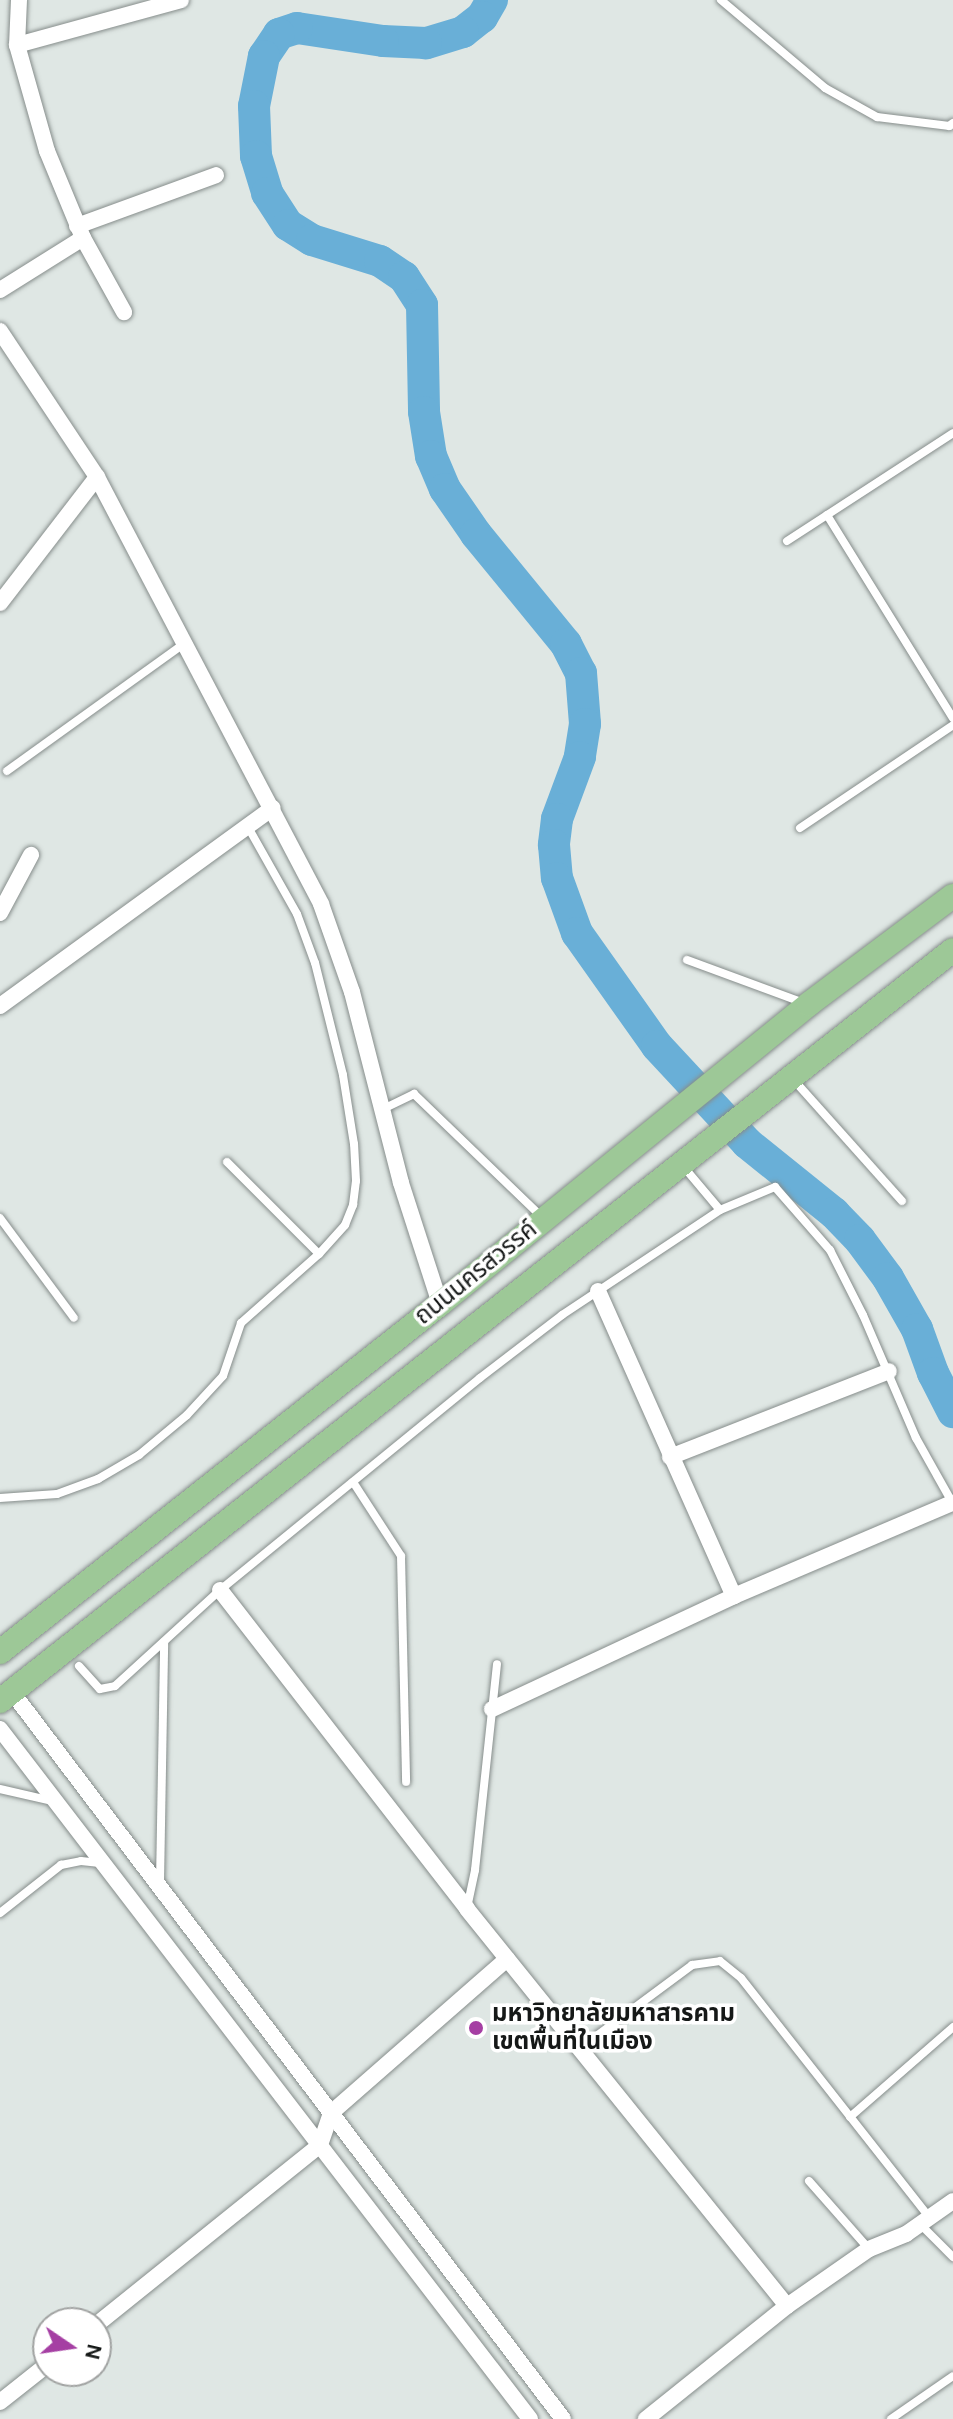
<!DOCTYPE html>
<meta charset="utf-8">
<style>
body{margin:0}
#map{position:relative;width:953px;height:2419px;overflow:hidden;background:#dfe7e4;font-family:Karla,"Noto Sans Thai",sans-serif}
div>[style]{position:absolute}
.river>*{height:32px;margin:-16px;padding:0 16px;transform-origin:16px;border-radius:16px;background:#69afd7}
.roads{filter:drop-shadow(0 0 2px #868d8b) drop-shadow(0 0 2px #868d8b)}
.lane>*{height:8px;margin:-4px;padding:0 4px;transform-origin:4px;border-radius:4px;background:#fff}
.street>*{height:16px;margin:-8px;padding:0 8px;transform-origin:8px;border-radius:8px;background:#fff}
.primary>*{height:24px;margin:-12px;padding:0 12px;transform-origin:12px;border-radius:12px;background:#9dc897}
.dots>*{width:22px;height:22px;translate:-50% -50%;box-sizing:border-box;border:4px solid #fff;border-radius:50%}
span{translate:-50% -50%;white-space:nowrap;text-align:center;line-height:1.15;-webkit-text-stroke:7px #fff;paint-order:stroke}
.street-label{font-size:24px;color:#151817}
.poi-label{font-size:24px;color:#151817;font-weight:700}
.left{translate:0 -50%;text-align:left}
.north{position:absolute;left:32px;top:2307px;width:80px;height:80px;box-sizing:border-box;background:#fff;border:2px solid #a1a3a2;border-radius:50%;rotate:103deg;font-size:22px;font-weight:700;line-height:32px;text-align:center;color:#151817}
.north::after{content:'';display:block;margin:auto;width:28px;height:36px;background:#a53fa3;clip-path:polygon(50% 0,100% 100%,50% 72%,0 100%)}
</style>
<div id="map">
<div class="river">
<i style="left:492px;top:0;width:20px;rotate:120deg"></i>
<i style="left:482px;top:17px;width:24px;rotate:142deg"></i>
<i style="left:463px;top:32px;width:39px;rotate:163deg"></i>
<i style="left:426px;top:43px;width:43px;rotate:-177.3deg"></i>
<i style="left:383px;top:41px;width:87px;rotate:-171.4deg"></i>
<i style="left:297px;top:28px;width:19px;rotate:162deg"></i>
<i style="left:279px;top:34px;width:27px;rotate:124deg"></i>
<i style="left:264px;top:56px;width:51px;rotate:101.3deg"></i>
<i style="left:254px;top:106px;width:50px;rotate:87.7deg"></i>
<i style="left:256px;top:156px;width:39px;rotate:73deg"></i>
<i style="left:267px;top:193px;width:38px;rotate:57deg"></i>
<i style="left:288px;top:225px;width:28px;rotate:32deg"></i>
<i style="left:312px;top:240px;width:71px;rotate:17.2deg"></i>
<i style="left:380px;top:261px;width:29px;rotate:34deg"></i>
<i style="left:404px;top:277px;width:33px;rotate:57deg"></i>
<i style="left:422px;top:305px;width:107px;rotate:88.9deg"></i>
<i style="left:424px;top:412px;width:45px;rotate:81deg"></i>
<i style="left:431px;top:456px;width:36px;rotate:67deg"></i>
<i style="left:445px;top:489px;width:55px;rotate:55.4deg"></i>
<i style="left:476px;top:534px;width:142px;rotate:50.7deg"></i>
<i style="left:566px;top:644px;width:33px;rotate:63deg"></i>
<i style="left:581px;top:673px;width:51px;rotate:85.5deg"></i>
<i style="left:585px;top:724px;width:33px;rotate:99deg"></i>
<i style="left:580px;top:757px;width:66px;rotate:110.4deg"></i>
<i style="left:557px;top:819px;width:26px;rotate:97deg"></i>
<i style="left:554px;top:845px;width:33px;rotate:85deg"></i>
<i style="left:557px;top:878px;width:59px;rotate:70deg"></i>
<i style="left:577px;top:933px;width:138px;rotate:54.7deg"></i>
<i style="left:657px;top:1046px;width:132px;rotate:47.1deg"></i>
<i style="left:747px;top:1143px;width:112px;rotate:38.8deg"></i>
<i style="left:834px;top:1213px;width:37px;rotate:46deg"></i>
<i style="left:860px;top:1240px;width:47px;rotate:53.6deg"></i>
<i style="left:888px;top:1278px;width:59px;rotate:60.4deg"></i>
<i style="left:917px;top:1329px;width:47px;rotate:70deg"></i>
<i style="left:933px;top:1373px;width:44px;rotate:62.9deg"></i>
</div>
<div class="roads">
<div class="lane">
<i style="left:721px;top:0;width:136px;rotate:40.2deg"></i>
<i style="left:825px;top:88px;width:60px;rotate:29.1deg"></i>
<i style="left:877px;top:117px;width:73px;rotate:7.1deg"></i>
<i style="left:949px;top:126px;width:5px;rotate:-37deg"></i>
<i style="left:827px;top:515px;width:239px;rotate:58.2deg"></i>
<i style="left:787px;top:541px;width:198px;rotate:-33deg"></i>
<i style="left:7px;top:771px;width:219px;rotate:-35.7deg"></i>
<i style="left:800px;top:828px;width:184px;rotate:-33.9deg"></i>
<i style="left:687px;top:960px;width:125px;rotate:20.2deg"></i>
<i style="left:792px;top:1078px;width:165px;rotate:48.2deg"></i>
<i style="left:381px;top:1110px;width:37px;rotate:-26deg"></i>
<i style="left:414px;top:1094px;width:178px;rotate:43.9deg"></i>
<i style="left:227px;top:1162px;width:130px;rotate:45deg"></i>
<i style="left:683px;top:1166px;width:57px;rotate:49.9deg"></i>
<i style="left:720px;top:1210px;width:60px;rotate:-22.7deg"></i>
<i style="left:775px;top:1187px;width:84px;rotate:48.9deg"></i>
<i style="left:830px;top:1250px;width:73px;rotate:63.1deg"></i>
<i style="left:863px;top:1315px;width:134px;rotate:66.7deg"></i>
<i style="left:916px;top:1438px;width:76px;rotate:60.7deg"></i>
<i style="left:0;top:1218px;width:124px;rotate:53.5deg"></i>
<i style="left:353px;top:1482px;width:88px;rotate:57deg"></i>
<i style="left:401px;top:1556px;width:226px;rotate:88.7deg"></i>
<i style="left:0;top:1498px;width:57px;rotate:-4deg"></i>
<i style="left:57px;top:1494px;width:44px;rotate:-20.1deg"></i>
<i style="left:98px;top:1479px;width:48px;rotate:-30.3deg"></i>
<i style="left:139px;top:1455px;width:62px;rotate:-39.8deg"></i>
<i style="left:187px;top:1415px;width:53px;rotate:-47.3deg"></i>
<i style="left:223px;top:1376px;width:56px;rotate:-71.2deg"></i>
<i style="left:241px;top:1323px;width:104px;rotate:-41.5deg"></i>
<i style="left:319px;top:1254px;width:39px;rotate:-48deg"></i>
<i style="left:345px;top:1225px;width:22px;rotate:-68deg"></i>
<i style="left:353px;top:1205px;width:24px;rotate:-83deg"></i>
<i style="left:356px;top:1181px;width:37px;rotate:-93deg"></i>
<i style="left:354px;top:1144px;width:70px;rotate:-99.1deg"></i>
<i style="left:343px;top:1075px;width:115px;rotate:-104deg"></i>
<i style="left:315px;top:963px;width:52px;rotate:-110.2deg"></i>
<i style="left:297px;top:914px;width:100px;rotate:-119.4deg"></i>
<i style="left:79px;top:1666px;width:31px;rotate:48deg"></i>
<i style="left:100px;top:1689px;width:15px;rotate:-11deg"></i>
<i style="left:115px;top:1686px;width:142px;rotate:-42.4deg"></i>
<i style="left:220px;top:1590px;width:335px;rotate:-39.2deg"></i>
<i style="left:480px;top:1378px;width:103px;rotate:-37.5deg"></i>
<i style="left:562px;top:1315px;width:190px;rotate:-33.6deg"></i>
<i style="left:0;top:1789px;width:53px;rotate:13deg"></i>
<i style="left:160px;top:1882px;width:240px;rotate:-89deg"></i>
<i style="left:467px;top:1908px;width:39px;rotate:-78deg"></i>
<i style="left:475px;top:1870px;width:207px;rotate:-83.9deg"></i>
<i style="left:0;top:1913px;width:78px;rotate:-38.2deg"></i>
<i style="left:61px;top:1865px;width:20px;rotate:-11deg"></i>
<i style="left:81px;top:1861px;width:19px;rotate:6deg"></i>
<i style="left:579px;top:2049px;width:141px;rotate:-36.6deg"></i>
<i style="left:692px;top:1965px;width:28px;rotate:-8deg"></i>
<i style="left:720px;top:1961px;width:27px;rotate:39deg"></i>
<i style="left:741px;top:1978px;width:304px;rotate:51.8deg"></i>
<i style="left:850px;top:2117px;width:137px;rotate:-41.1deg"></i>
<i style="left:809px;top:2181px;width:91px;rotate:48.6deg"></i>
<i style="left:920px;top:2224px;width:47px;rotate:45deg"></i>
<i style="left:891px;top:2419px;width:75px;rotate:-34.7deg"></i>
</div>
<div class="street">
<i style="left:19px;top:0;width:45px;rotate:92.5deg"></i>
<i style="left:17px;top:45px;width:110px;rotate:74.2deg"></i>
<i style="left:47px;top:151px;width:94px;rotate:67.5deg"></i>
<i style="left:83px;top:238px;width:85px;rotate:61deg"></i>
<i style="left:17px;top:45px;width:170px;rotate:-15.3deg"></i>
<i style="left:77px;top:226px;width:148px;rotate:-20.1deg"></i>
<i style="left:0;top:290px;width:98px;rotate:-32.1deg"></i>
<i style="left:0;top:331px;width:175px;rotate:56.4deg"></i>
<i style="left:97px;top:477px;width:482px;rotate:62.3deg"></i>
<i style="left:321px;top:904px;width:93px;rotate:70.6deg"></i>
<i style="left:352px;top:992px;width:197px;rotate:75.6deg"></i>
<i style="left:401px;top:1183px;width:127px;rotate:72.1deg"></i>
<i style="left:0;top:603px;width:159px;rotate:-52.4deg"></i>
<i style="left:0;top:913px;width:66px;rotate:-61.9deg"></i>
<i style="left:0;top:1006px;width:337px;rotate:-36deg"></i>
<i style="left:598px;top:1291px;width:334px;rotate:66deg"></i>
<i style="left:734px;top:1596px;width:237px;rotate:-23.1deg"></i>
<i style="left:670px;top:1457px;width:235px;rotate:-21.4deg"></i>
<i style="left:220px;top:1590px;width:403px;rotate:52.2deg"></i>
<i style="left:467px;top:1909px;width:510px;rotate:51.13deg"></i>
<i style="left:787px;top:2306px;width:181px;rotate:141.3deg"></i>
<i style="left:12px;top:1692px;width:912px;rotate:52.84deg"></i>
<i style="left:492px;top:1709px;width:267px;rotate:-25deg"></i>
<i style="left:0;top:1729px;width:870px;rotate:52.47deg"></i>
<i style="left:787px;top:2306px;width:100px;rotate:-34.8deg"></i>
<i style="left:869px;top:2249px;width:40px;rotate:-22deg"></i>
<i style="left:906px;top:2234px;width:57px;rotate:-35.1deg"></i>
<i style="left:96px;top:2325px;width:287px;rotate:-38.8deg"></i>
<i style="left:320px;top:2145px;width:34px;rotate:-71deg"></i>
<i style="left:331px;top:2113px;width:234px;rotate:-41.2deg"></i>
<i style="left:0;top:2402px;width:61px;rotate:-38.4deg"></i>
</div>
<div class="primary">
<i style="left:0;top:1652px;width:561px;rotate:-38.34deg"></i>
<i style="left:440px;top:1304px;width:476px;rotate:-39.1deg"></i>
<i style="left:809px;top:1004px;width:180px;rotate:-36.9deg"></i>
<i style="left:0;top:1701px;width:1213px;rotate:-38.24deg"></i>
</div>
</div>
<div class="dots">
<i style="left:476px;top:2028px;background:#a53fa3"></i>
</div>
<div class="street-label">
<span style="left:476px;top:1273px;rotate:-39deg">ถนนนครสวรรค์</span>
</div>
<div class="poi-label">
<span class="left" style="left:492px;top:2028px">มหาวิทยาลัยมหาสารคาม<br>เขตพื้นที่ในเมือง</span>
</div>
<div class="north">N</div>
</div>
